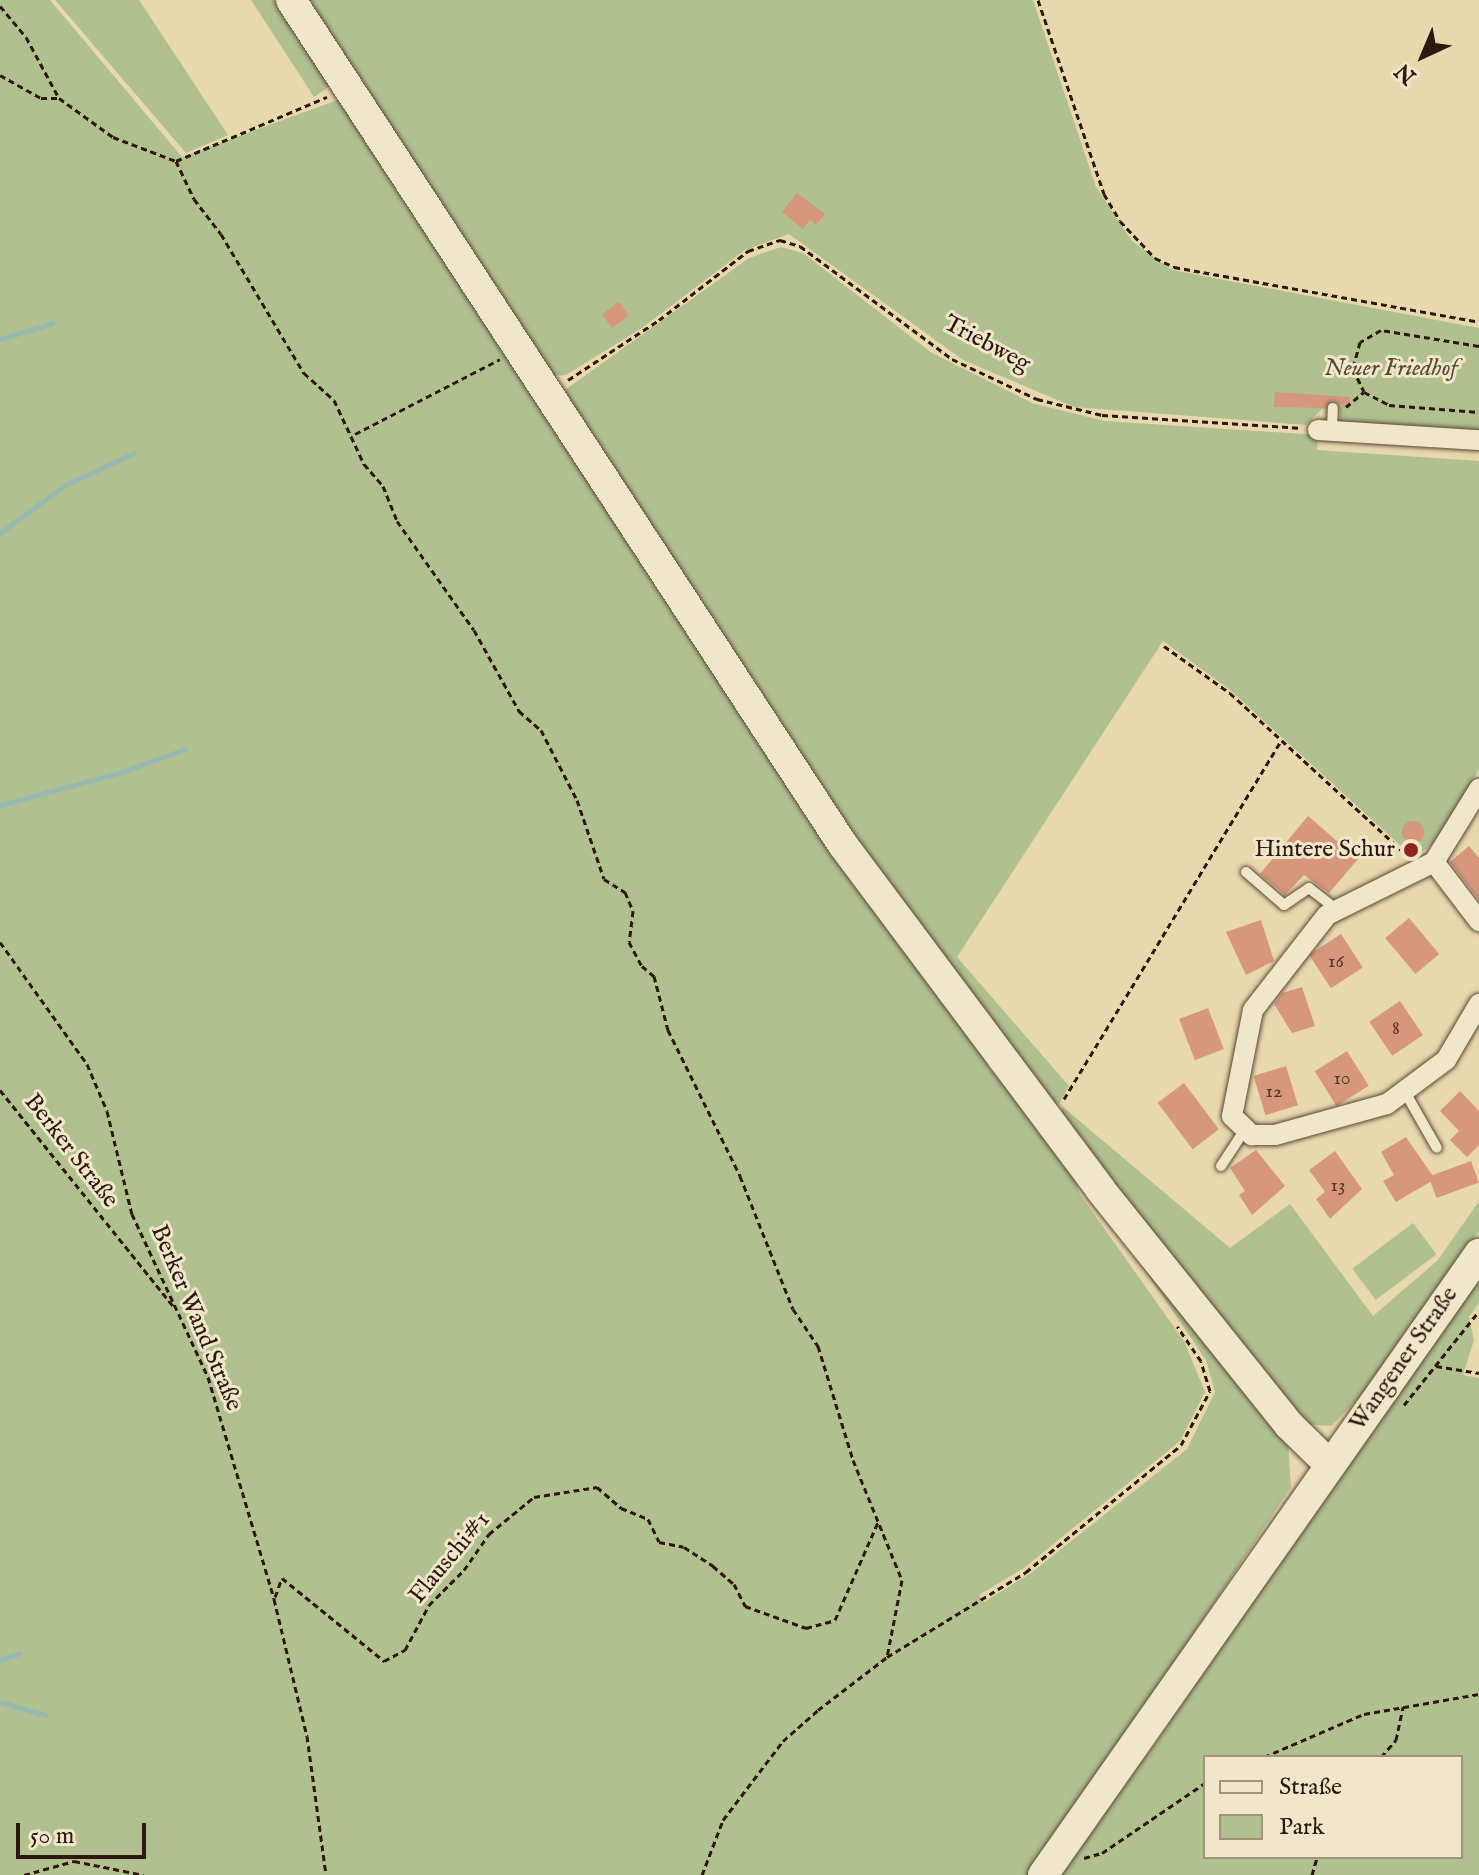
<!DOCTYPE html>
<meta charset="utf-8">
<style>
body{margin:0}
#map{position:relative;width:1479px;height:1875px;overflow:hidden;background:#e8d8ad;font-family:"IM FELL English",serif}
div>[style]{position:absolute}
.green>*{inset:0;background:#b0c08e;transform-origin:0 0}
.stream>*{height:5px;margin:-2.5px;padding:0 2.5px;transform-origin:2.5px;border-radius:2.5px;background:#98b9b1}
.building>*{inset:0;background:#d7977d;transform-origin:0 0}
.round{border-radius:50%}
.path>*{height:3px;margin-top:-1.5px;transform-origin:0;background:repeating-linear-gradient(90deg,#2d170e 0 6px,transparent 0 10px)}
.roads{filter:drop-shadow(0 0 2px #5c4736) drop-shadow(0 0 2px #5c4736)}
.lane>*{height:10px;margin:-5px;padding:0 5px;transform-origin:5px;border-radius:5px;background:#f0e6ca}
.street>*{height:20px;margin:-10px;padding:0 10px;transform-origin:10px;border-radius:10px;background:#f0e6ca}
.secondary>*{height:30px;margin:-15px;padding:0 15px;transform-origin:15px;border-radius:15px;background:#f0e6ca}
.dots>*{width:22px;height:22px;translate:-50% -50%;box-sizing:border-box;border:4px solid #f0e6ca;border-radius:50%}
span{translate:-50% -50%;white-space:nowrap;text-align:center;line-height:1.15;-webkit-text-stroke:6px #f0e6ca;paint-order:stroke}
.number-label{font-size:20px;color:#58372a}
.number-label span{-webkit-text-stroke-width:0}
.street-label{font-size:24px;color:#2d170e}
.park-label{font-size:24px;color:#544a34;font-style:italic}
.poi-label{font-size:24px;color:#2d170e}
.right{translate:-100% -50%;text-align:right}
.legend{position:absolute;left:1203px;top:1755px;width:260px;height:104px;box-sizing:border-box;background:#f0e6ca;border:2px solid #a2937f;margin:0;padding:10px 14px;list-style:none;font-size:24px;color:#2d170e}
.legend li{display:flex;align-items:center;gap:16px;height:40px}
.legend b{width:40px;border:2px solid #a2937f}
.north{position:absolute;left:1383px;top:16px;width:80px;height:80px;-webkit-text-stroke:6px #f0e6ca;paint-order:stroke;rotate:224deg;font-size:22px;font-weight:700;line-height:32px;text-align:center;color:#2d170e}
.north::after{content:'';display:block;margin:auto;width:28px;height:36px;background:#2d170e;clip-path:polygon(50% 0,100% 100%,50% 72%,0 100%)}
.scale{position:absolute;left:16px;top:1823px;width:130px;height:36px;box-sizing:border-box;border:4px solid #2d170e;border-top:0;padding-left:10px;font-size:24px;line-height:28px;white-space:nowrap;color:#2d170e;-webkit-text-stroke:6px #f0e6ca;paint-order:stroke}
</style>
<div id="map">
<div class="green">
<i style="clip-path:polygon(0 0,50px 0,182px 157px,343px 98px,975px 1040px,989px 1068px,1072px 1164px,1079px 1193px,1184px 1341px,1205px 1392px,1180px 1441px,1024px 1568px,979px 1595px,984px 1602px,1031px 1573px,1187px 1449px,1215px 1392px,1206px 1360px,1109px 1218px,1288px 1444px,1291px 1487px,1033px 1875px,0 1875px)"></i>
<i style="clip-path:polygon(55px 0,139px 0,228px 135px,186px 153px)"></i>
<i style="clip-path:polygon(251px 0,275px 0,330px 86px,314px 97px)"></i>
<i style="clip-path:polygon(305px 0,1033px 0,1096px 187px,1132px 241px,1172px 270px,1479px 328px,1479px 432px,1340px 423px,1340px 410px,1322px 409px,1306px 425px,1074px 407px,963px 360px,789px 234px,745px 250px,642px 328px,566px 375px,552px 376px)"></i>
<i style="clip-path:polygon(781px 247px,803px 253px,932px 353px,1032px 403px,1105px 421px,1318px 435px,1317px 450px,1479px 461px,1479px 769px,1440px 838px,1414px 858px,1229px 689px,1163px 641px,957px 957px,1069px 1086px,1054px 1113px,866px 861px,562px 398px,565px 390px,749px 258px)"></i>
<i style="clip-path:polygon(1063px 1107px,1230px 1248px,1290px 1204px,1373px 1316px,1438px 1260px,1479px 1201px,1479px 1231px,1359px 1398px,1331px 1426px,1302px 1424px,1057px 1121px)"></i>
<i style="left:1413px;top:1223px;width:39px;height:76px;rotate:53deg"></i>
<i style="clip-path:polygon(evenodd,1479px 1272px,1479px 1303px,1469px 1317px,1474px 1340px,1463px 1375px,1479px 1378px,1479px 1875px,1054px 1875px,1150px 1751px,1479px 1272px,1205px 1757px,1461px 1757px,1461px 1857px,1205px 1857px,1205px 1757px)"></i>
</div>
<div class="stream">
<i style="left:0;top:339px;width:55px;rotate:-16.8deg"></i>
<i style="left:0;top:533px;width:81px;rotate:-36.4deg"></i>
<i style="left:65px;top:485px;width:76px;rotate:-24.9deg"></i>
<i style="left:0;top:805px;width:123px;rotate:-15.1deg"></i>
<i style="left:119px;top:773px;width:70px;rotate:-20deg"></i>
<i style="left:0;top:1660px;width:21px;rotate:-19deg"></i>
<i style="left:0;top:1702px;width:47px;rotate:16.1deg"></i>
</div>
<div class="building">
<i style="clip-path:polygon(797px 193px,825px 214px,816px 225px,810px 220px,803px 229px,782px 212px)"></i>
<i style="left:619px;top:302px;width:17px;height:21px;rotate:54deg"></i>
<i style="clip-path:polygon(1275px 392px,1350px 397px,1349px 408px,1333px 400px,1325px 408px,1274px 407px)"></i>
<i style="clip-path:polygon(1308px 816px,1358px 859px,1329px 893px,1304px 875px,1285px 895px,1260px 874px)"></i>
<i class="round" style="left:1402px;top:821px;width:22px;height:22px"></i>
<i style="clip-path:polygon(1469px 846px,1479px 858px,1479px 900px,1450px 862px)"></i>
<i style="left:1409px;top:918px;width:47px;height:31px;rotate:50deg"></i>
<i style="clip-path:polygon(1261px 920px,1274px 961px,1246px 975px,1226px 932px)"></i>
<i style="left:1341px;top:934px;width:40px;height:38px;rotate:57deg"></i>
<i style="clip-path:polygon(1302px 987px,1315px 1026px,1292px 1033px,1274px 1004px,1282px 993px)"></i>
<i style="left:1400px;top:1001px;width:41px;height:37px;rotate:56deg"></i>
<i style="left:1208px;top:1008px;width:44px;height:31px;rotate:69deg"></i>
<i style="left:1347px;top:1051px;width:41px;height:38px;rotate:58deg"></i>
<i style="left:1286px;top:1066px;width:41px;height:34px;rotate:73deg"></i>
<i style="left:1184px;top:1083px;width:58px;height:33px;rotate:53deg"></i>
<i style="clip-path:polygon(1460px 1091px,1479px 1111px,1479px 1145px,1467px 1157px,1450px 1140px,1459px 1131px,1440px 1111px)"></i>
<i style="clip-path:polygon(1406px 1137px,1435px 1179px,1396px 1202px,1383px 1181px,1394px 1175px,1381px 1152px)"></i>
<i style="clip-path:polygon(1256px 1150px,1285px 1186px,1252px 1215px,1239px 1195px,1245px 1191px,1230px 1168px)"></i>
<i style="clip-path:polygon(1335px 1151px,1362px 1189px,1330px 1219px,1316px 1199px,1325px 1192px,1309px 1170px)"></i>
<i style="left:1471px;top:1161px;width:23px;height:45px;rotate:70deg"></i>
</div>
<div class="path">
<i style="left:1038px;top:0;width:205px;rotate:71.2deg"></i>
<i style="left:1104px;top:194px;width:31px;rotate:59deg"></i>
<i style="left:1120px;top:221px;width:51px;rotate:46.6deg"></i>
<i style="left:1155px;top:258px;width:21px;rotate:25deg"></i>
<i style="left:1174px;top:267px;width:310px;rotate:10.2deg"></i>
<i style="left:0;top:6px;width:40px;rotate:50deg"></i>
<i style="left:26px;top:37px;width:69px;rotate:61.6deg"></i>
<i style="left:59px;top:98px;width:67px;rotate:35.8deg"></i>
<i style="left:113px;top:137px;width:67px;rotate:20.9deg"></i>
<i style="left:176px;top:161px;width:42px;rotate:64.7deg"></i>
<i style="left:194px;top:199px;width:44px;rotate:52.4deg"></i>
<i style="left:221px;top:234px;width:162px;rotate:59.2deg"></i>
<i style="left:304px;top:373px;width:40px;rotate:42deg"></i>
<i style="left:334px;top:400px;width:71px;rotate:64.9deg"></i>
<i style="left:364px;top:464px;width:29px;rotate:49deg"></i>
<i style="left:383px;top:486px;width:38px;rotate:68deg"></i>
<i style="left:397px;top:521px;width:133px;rotate:54.8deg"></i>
<i style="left:474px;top:630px;width:93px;rotate:60.9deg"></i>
<i style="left:519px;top:711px;width:29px;rotate:41deg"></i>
<i style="left:541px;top:730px;width:79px;rotate:62.8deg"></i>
<i style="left:577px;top:800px;width:83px;rotate:71.1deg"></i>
<i style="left:604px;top:879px;width:25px;rotate:32deg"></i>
<i style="left:625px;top:892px;width:21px;rotate:67deg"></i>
<i style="left:633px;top:911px;width:31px;rotate:97deg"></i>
<i style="left:629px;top:942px;width:27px;rotate:62deg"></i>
<i style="left:642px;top:966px;width:16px;rotate:40deg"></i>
<i style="left:654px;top:976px;width:56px;rotate:75.5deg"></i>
<i style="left:668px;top:1030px;width:163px;rotate:63.7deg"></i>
<i style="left:740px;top:1176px;width:143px;rotate:68.3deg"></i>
<i style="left:793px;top:1309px;width:45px;rotate:56deg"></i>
<i style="left:818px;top:1346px;width:119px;rotate:72.9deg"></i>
<i style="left:853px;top:1460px;width:130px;rotate:67.8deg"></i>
<i style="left:902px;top:1580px;width:78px;rotate:101deg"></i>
<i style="left:0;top:75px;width:47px;rotate:29.3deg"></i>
<i style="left:41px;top:98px;width:18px"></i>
<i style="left:176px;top:161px;width:164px;rotate:-23deg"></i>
<i style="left:1479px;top:346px;width:99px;rotate:-170.7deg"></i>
<i style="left:1381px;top:330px;width:24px;rotate:150deg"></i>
<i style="left:1360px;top:342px;width:28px;rotate:105deg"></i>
<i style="left:1353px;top:369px;width:25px;rotate:64deg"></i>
<i style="left:1364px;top:392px;width:28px;rotate:27deg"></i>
<i style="left:1389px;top:405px;width:90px;rotate:4.4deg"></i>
<i style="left:568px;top:380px;width:109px;rotate:-33.4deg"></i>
<i style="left:659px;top:320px;width:113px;rotate:-37.8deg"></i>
<i style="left:748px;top:251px;width:34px;rotate:-19deg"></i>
<i style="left:780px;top:240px;width:21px;rotate:17deg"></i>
<i style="left:800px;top:246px;width:189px;rotate:36.6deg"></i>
<i style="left:952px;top:359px;width:94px;rotate:25.2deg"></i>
<i style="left:1037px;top:399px;width:67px;rotate:13.8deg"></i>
<i style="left:1102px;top:415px;width:200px;rotate:3.7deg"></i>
<i style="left:1346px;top:407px;width:23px;rotate:-40deg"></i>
<i style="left:355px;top:434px;width:163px;rotate:-27.3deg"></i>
<i style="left:1164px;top:646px;width:81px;rotate:35.5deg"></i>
<i style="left:1230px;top:693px;width:241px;rotate:42.5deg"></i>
<i style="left:0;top:942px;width:150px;rotate:54.5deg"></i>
<i style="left:87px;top:1064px;width:51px;rotate:66.9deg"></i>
<i style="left:107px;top:1111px;width:106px;rotate:76.4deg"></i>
<i style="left:132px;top:1214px;width:180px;rotate:65deg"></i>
<i style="left:208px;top:1377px;width:232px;rotate:73.4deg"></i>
<i style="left:274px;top:1599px;width:141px;rotate:76.5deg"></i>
<i style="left:307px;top:1736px;width:140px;rotate:82.2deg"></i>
<i style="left:0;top:1090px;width:277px;rotate:51.3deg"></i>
<i style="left:1064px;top:1099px;width:419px;rotate:-58.8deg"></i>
<i style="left:1436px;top:1366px;width:44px;rotate:9.2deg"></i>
<i style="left:1404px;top:1405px;width:120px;rotate:-51.4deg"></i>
<i style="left:275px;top:1597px;width:20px;rotate:-70deg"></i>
<i style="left:282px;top:1578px;width:132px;rotate:39.1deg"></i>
<i style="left:384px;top:1661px;width:24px;rotate:-28deg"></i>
<i style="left:405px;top:1650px;width:51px;rotate:-61.9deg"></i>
<i style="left:429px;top:1605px;width:49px;rotate:-45deg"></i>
<i style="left:464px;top:1570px;width:44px;rotate:-55.2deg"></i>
<i style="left:489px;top:1534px;width:58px;rotate:-39.4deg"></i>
<i style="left:534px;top:1497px;width:64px;rotate:-9deg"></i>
<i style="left:597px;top:1487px;width:32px;rotate:41deg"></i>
<i style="left:621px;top:1508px;width:29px;rotate:22deg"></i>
<i style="left:648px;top:1519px;width:25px;rotate:64deg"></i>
<i style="left:659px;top:1542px;width:25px;rotate:11deg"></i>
<i style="left:684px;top:1547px;width:35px;rotate:33deg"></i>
<i style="left:713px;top:1566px;width:28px;rotate:41deg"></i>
<i style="left:734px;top:1584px;width:25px;rotate:63deg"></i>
<i style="left:745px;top:1606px;width:65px;rotate:19.8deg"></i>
<i style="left:806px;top:1628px;width:30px;rotate:-15deg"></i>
<i style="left:835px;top:1620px;width:109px;rotate:-66.3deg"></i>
<i style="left:1264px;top:1757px;width:109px;rotate:-23.3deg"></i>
<i style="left:1364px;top:1714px;width:117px;rotate:-9.9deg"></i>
<i style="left:1381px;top:1757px;width:23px;rotate:-49deg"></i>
<i style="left:1396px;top:1740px;width:34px;rotate:-78deg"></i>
<i style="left:1084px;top:1858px;width:19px;rotate:-16deg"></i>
<i style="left:1102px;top:1853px;width:125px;rotate:-34.2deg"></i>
<i style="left:24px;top:1875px;width:52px;rotate:-15.6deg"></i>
<i style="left:74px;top:1861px;width:71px;rotate:11.3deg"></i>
<i style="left:702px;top:1875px;width:59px;rotate:-69.1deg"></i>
<i style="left:723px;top:1820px;width:99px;rotate:-52.8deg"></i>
<i style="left:783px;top:1741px;width:47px;rotate:-41.5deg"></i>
<i style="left:818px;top:1710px;width:87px;rotate:-37.5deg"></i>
<i style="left:887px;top:1657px;width:163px;rotate:-31.4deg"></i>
<i style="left:1026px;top:1572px;width:200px;rotate:-39.3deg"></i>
<i style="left:1181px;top:1445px;width:61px;rotate:-61.8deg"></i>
<i style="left:1210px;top:1391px;width:31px;rotate:-107deg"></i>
<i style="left:1201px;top:1361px;width:42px;rotate:-124.4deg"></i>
<i style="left:1312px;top:1875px;width:19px;rotate:-74deg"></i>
</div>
<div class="roads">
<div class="lane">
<i style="left:1332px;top:431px;width:23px;rotate:-88deg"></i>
<i style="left:1246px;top:872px;width:50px;rotate:41deg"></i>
<i style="left:1284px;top:905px;width:30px;rotate:-34deg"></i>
<i style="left:1309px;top:888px;width:34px;rotate:38deg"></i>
<i style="left:1405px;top:1092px;width:64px;rotate:60.3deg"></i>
<i style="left:1221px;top:1166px;width:42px;rotate:-56.7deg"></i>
</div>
<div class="street">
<i style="left:1318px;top:430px;width:161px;rotate:3.6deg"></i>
<i style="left:1434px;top:862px;width:86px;rotate:-58.3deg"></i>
<i style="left:1479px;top:921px;width:74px;rotate:-127.3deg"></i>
<i style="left:1434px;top:862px;width:119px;rotate:153.6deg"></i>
<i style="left:1327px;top:915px;width:120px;rotate:127.9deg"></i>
<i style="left:1253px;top:1010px;width:108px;rotate:101.2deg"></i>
<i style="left:1232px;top:1116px;width:28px;rotate:44deg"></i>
<i style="left:1252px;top:1135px;width:23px"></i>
<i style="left:1275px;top:1135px;width:116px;rotate:-15.5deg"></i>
<i style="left:1387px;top:1104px;width:74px;rotate:-36.7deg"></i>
<i style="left:1446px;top:1060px;width:65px;rotate:-59.5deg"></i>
</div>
<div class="secondary">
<i style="left:291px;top:0;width:1009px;rotate:56.85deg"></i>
<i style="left:843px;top:845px;width:429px;rotate:53.2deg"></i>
<i style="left:1100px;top:1189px;width:302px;rotate:51.3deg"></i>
<i style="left:1289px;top:1425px;width:56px;rotate:44.3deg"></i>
<i style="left:1043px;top:1875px;width:759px;rotate:-54.93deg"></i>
</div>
</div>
<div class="dots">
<i style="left:1411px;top:850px;background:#8f2418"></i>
</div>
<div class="number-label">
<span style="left:1336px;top:961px">16</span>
<span style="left:1396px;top:1028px">8</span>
<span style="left:1342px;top:1078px">10</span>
<span style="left:1274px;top:1091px">12</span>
<span style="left:1338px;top:1185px">13</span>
</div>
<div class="street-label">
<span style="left:987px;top:344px;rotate:28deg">Triebweg</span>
<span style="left:71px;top:1151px;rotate:52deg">Berker Straße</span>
<span style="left:196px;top:1318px;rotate:67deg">Berker Wand Straße</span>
<span style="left:1404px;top:1359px;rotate:-55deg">Wangener Straße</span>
<span style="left:450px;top:1558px;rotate:-50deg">Flauschi#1</span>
</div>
<div class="park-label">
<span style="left:1391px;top:369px">Neuer Friedhof</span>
</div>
<div class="poi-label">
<span class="right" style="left:1395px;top:850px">Hintere Schur</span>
</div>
<ul class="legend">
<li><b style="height:10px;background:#f0e6ca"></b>Straße</li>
<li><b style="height:22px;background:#b0c08e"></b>Park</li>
</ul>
<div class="north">N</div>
<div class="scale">50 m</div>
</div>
